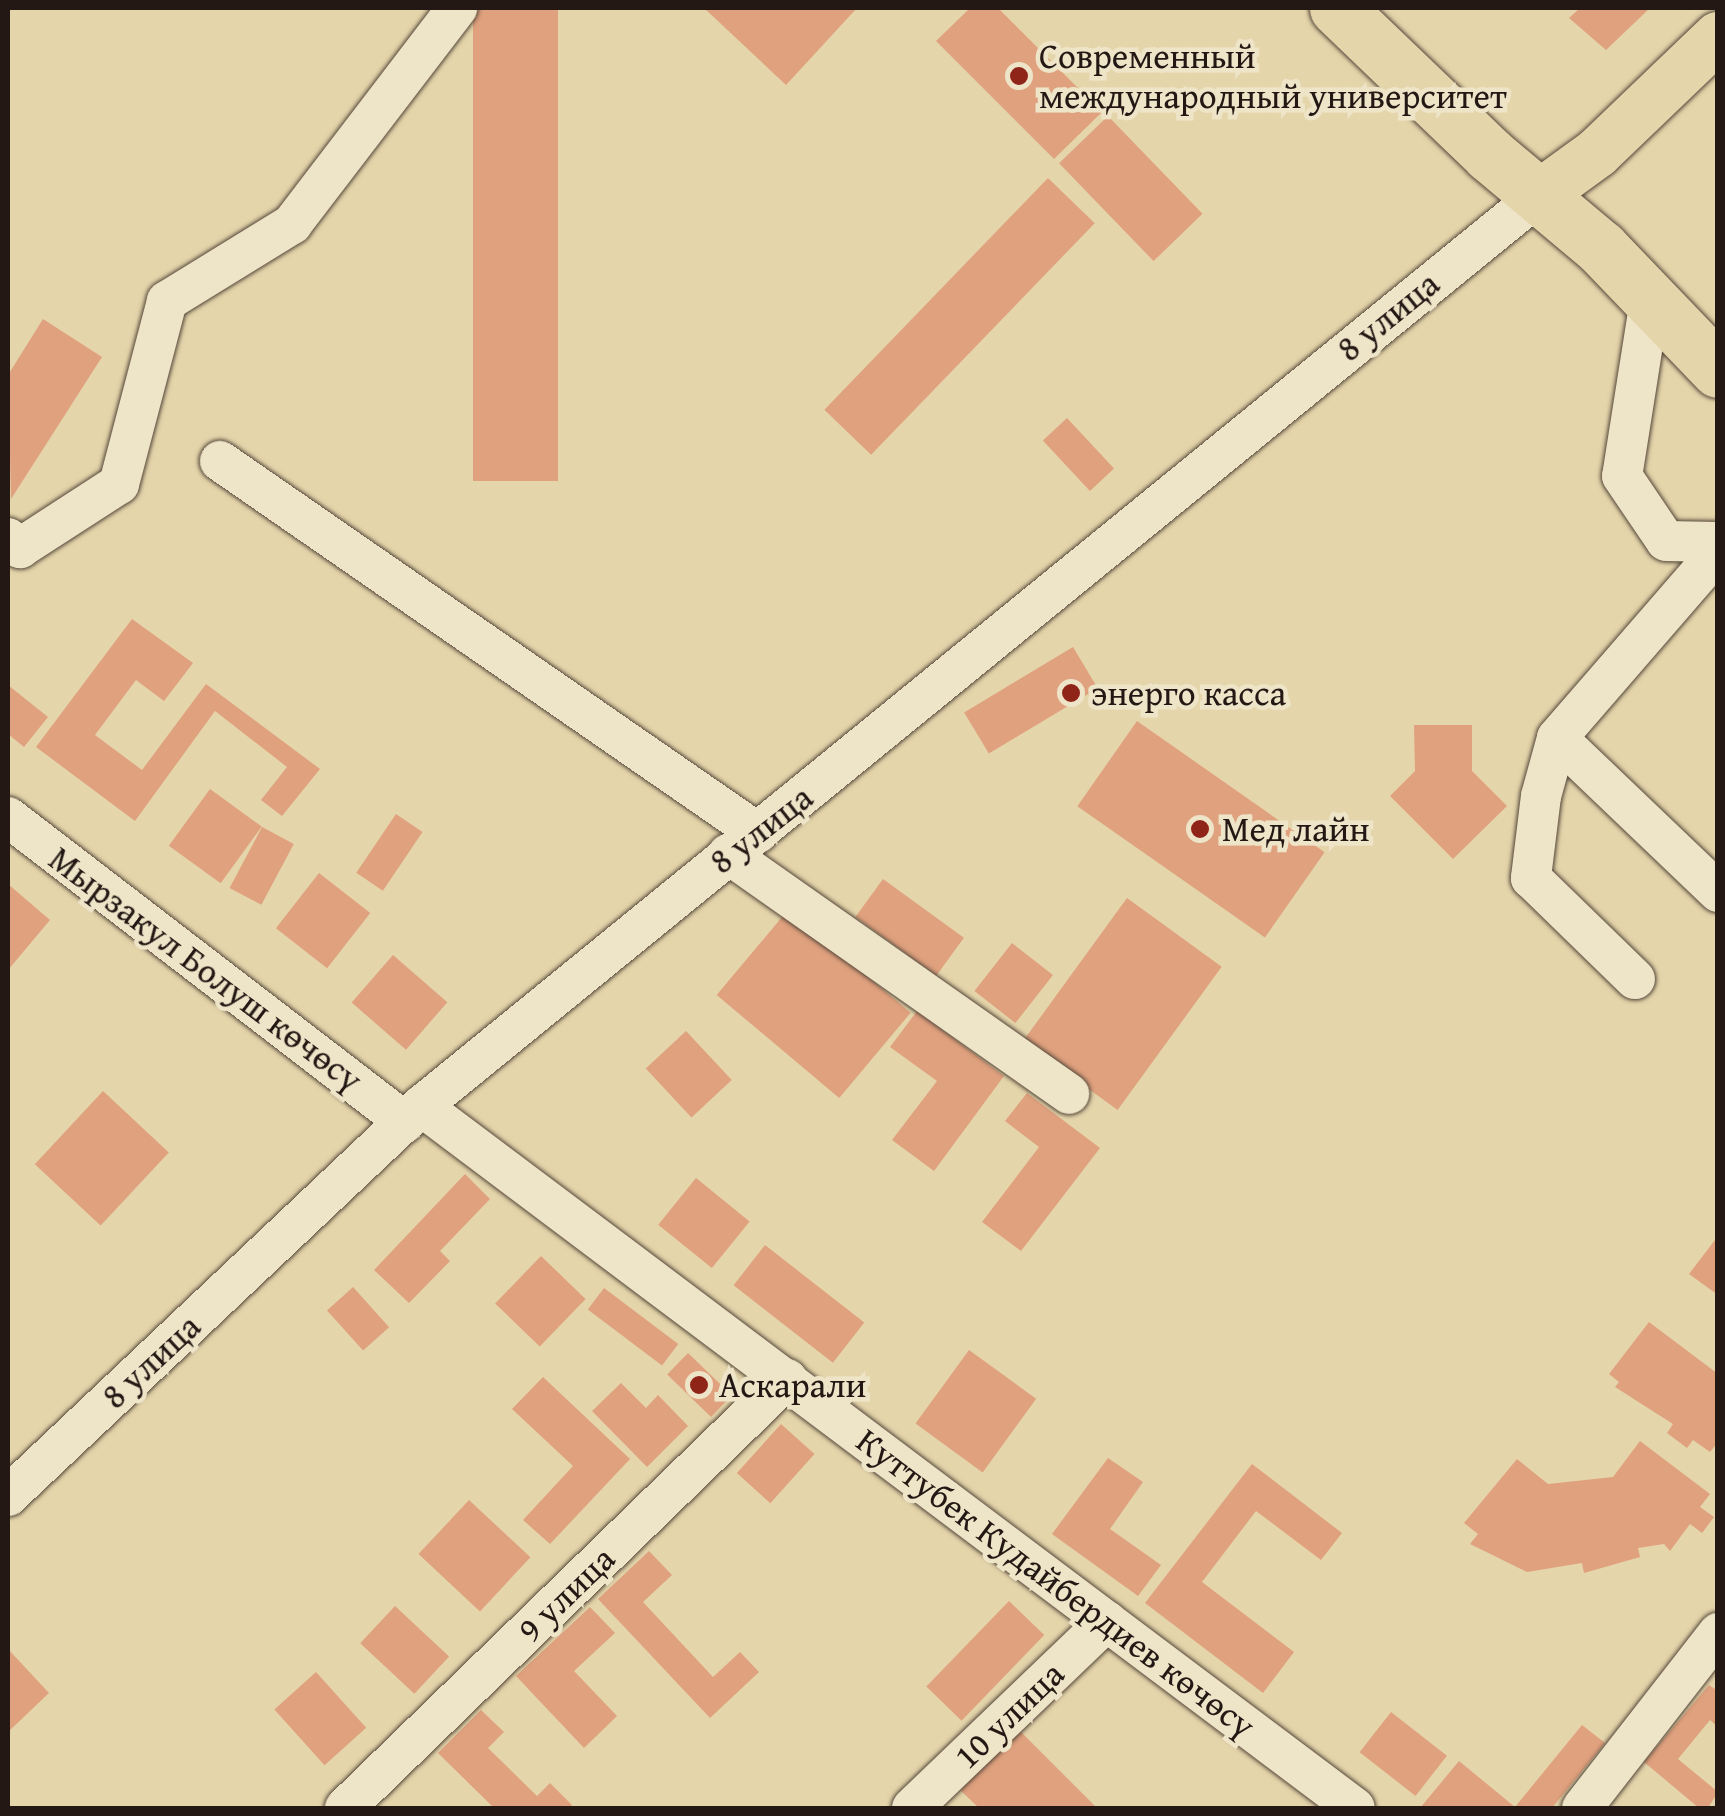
<!DOCTYPE html>
<meta charset="utf-8">
<style>
body{margin:0}
#map{position:relative;width:1725px;height:1816px;overflow:hidden;background:#e5d5ab;font-family:"Gentium Book Plus",serif}
div>[style]{position:absolute}
.building>*{inset:0;background:#e0a17e;transform-origin:0 0}
.roads{filter:drop-shadow(0 0 2px #54473a) drop-shadow(0 0 2px #54473a)}
.minor>*{height:40px;margin:-20px;padding:0 20px;transform-origin:20px;border-radius:20px;background:#eee4c8}
.major>*{height:50px;margin:-25px;padding:0 25px;transform-origin:25px;border-radius:25px;background:#e5d5ab}
.highway>*{height:55px;margin:-27.5px;padding:0 27.5px;transform-origin:27.5px;border-radius:27.5px;background:#e5d5ab}
.dots>*{width:28px;height:28px;translate:-50% -50%;box-sizing:border-box;border:5px solid #eee4c8;border-radius:50%}
span{translate:-50% -50%;white-space:nowrap;text-align:center;line-height:1.15;-webkit-text-stroke:9px #eee4c8;paint-order:stroke}
.poi-label{font-size:35px;color:#231814}
.left{translate:0 -50%;text-align:left}
.street-label{font-size:35px;color:#231814}
.frame{position:absolute;inset:0;border:10px solid #231814;pointer-events:none}
</style>
<div id="map">
<div class="building">
<i style="left:473px;top:8px;width:85px;height:473px"></i>
<i style="clip-path:polygon(704px 8px,857px 8px,786px 85px)"></i>
<i style="clip-path:polygon(970px 8px,998px 8px,1102px 112px,1054px 159px,936px 41px)"></i>
<i style="clip-path:polygon(1580px 8px,1650px 8px,1606px 50px,1569px 18px)"></i>
<i style="left:1108px;top:116px;width:136px;height:68px;rotate:46deg"></i>
<i style="left:1048px;top:178px;width:65px;height:322px;rotate:44deg"></i>
<i style="clip-path:polygon(43px 319px,102px 357px,11px 499px,8px 375px)"></i>
<i style="left:1067px;top:418px;width:69px;height:33px;rotate:47deg"></i>
<i style="clip-path:polygon(132px 619px,193px 663px,164px 701px,136px 680px,95px 735px,142px 770px,206px 684px,320px 769px,282px 816px,261px 800px,287px 767px,215px 711px,135px 821px,36px 747px)"></i>
<i style="left:1073px;top:647px;width:48px;height:127px;rotate:59deg"></i>
<i style="clip-path:polygon(8px 685px,48px 717px,24px 747px,8px 734px)"></i>
<i style="left:1137px;top:721px;width:229px;height:104px;rotate:35deg"></i>
<i style="clip-path:polygon(1414px 725px,1472px 725px,1472px 771px,1507px 806px,1453px 859px,1390px 796px,1415px 771px)"></i>
<i style="left:210px;top:789px;width:64px;height:70px;rotate:36deg"></i>
<i style="left:396px;top:814px;width:32px;height:71px;rotate:34deg"></i>
<i style="left:262px;top:827px;width:36px;height:69px;rotate:28deg"></i>
<i style="left:319px;top:873px;width:65px;height:70px;rotate:38deg"></i>
<i style="left:883px;top:879px;width:100px;height:47px;rotate:36deg"></i>
<i style="clip-path:polygon(8px 884px,50px 920px,8px 970px)"></i>
<i style="left:1127px;top:898px;width:117px;height:177px;rotate:36deg"></i>
<i style="left:788px;top:910px;width:160px;height:111px;rotate:40deg"></i>
<i style="left:1012px;top:943px;width:52px;height:61px;rotate:38deg"></i>
<i style="left:393px;top:955px;width:72px;height:63px;rotate:41deg"></i>
<i style="clip-path:polygon(917px 1011px,1004px 1076px,934px 1171px,892px 1140px,937px 1081px,890px 1047px)"></i>
<i style="left:686px;top:1031px;width:67px;height:55px;rotate:47deg"></i>
<i style="left:103px;top:1091px;width:90px;height:100px;rotate:43deg"></i>
<i style="clip-path:polygon(1027px 1093px,1100px 1148px,1021px 1251px,982px 1222px,1039px 1147px,1005px 1121px)"></i>
<i style="clip-path:polygon(465px 1174px,490px 1199px,440px 1251px,450px 1261px,409px 1303px,374px 1270px)"></i>
<i style="left:696px;top:1178px;width:69px;height:60px;rotate:39deg"></i>
<i style="clip-path:polygon(1718px 1236px,1718px 1295px,1689px 1274px)"></i>
<i style="left:765px;top:1245px;width:126px;height:51px;rotate:38deg"></i>
<i style="left:541px;top:1256px;width:62px;height:66px;rotate:44deg"></i>
<i style="left:353px;top:1287px;width:54px;height:35px;rotate:48deg"></i>
<i style="left:604px;top:1288px;width:93px;height:27px;rotate:37deg"></i>
<i style="clip-path:polygon(1649px 1322px,1718px 1374px,1718px 1442px,1710px 1452px,1693px 1440px,1687px 1448px,1667px 1433px,1673px 1424px,1615px 1387px,1619px 1382px,1609px 1374px)"></i>
<i style="left:969px;top:1350px;width:83px;height:91px;rotate:36deg"></i>
<i style="left:688px;top:1353px;width:61px;height:30px;rotate:44deg"></i>
<i style="clip-path:polygon(543px 1377px,630px 1459px,550px 1544px,523px 1520px,573px 1466px,512px 1409px)"></i>
<i style="clip-path:polygon(621px 1383px,646px 1408px,658px 1395px,688px 1426px,647px 1467px,592px 1411px)"></i>
<i style="left:781px;top:1424px;width:45px;height:66px;rotate:42deg"></i>
<i style="clip-path:polygon(1640px 1441px,1710px 1494px,1700px 1507px,1714px 1517px,1702px 1533px,1690px 1524px,1670px 1551px,1664px 1544px,1638px 1548px,1640px 1557px,1584px 1573px,1582px 1563px,1527px 1572px,1470px 1544px,1478px 1534px,1464px 1523px,1517px 1459px,1548px 1484px,1613px 1477px)"></i>
<i style="clip-path:polygon(1108px 1458px,1143px 1482px,1110px 1529px,1161px 1565px,1138px 1596px,1052px 1534px)"></i>
<i style="clip-path:polygon(1252px 1464px,1342px 1533px,1321px 1560px,1256px 1511px,1202px 1582px,1294px 1652px,1263px 1693px,1145px 1603px)"></i>
<i style="left:469px;top:1500px;width:84px;height:74px;rotate:43deg"></i>
<i style="clip-path:polygon(649px 1551px,672px 1575px,643px 1602px,713px 1677px,740px 1652px,759px 1672px,710px 1718px,598px 1599px)"></i>
<i style="left:1009px;top:1601px;width:49px;height:119px;rotate:44deg"></i>
<i style="left:395px;top:1606px;width:74px;height:51px;rotate:43deg"></i>
<i style="clip-path:polygon(590px 1607px,615px 1633px,574px 1671px,617px 1716px,584px 1748px,516px 1676px)"></i>
<i style="clip-path:polygon(8px 1649px,49px 1693px,8px 1732px)"></i>
<i style="left:316px;top:1672px;width:75px;height:56px;rotate:48deg"></i>
<i style="clip-path:polygon(1709px 1685px,1718px 1691px,1718px 1727px,1710px 1720px,1678px 1759px,1718px 1792px,1708px 1808px,1699px 1808px,1644px 1762px)"></i>
<i style="clip-path:polygon(481px 1710px,504px 1732px,488px 1748px,537px 1796px,550px 1783px,572px 1805px,568px 1808px,494px 1808px,438px 1753px)"></i>
<i style="left:1391px;top:1712px;width:71px;height:51px;rotate:38deg"></i>
<i style="clip-path:polygon(1582px 1725px,1605px 1743px,1552px 1808px,1420px 1808px,1459px 1761px,1515px 1807px)"></i>
<i style="clip-path:polygon(1018px 1729px,1097px 1808px,979px 1808px,958px 1788px)"></i>
</div>
<div class="roads">
<div class="minor">
<i style="left:1650px;top:300px;width:178px;rotate:99deg"></i>
<i style="left:1622px;top:476px;width:78px;rotate:55.9deg"></i>
<i style="left:1666px;top:541px;width:52px;rotate:1.1deg"></i>
<i style="left:220px;top:461px;width:654px;rotate:34.66deg"></i>
<i style="left:8px;top:538px;width:16px;rotate:40deg"></i>
<i style="left:20px;top:548px;width:118px;rotate:-32.9deg"></i>
<i style="left:119px;top:484px;width:189px;rotate:-75.3deg"></i>
<i style="left:167px;top:301px;width:147px;rotate:-31.6deg"></i>
<i style="left:292px;top:224px;width:272px;rotate:-52.6deg"></i>
<i style="left:1718px;top:552px;width:246px;rotate:130.9deg"></i>
<i style="left:1557px;top:738px;width:223px;rotate:43.7deg"></i>
<i style="left:1557px;top:738px;width:60px;rotate:105.4deg"></i>
<i style="left:1541px;top:796px;width:83px;rotate:97deg"></i>
<i style="left:1531px;top:878px;width:145px;rotate:44.2deg"></i>
<i style="left:8px;top:817px;width:501px;rotate:37.53deg"></i>
<i style="left:728px;top:854px;width:417px;rotate:35.1deg"></i>
<i style="left:421px;top:1106px;width:1168px;rotate:36.93deg"></i>
<i style="left:8px;top:1496px;width:568px;rotate:-43.36deg"></i>
<i style="left:421px;top:1106px;width:1446px;rotate:-39.16deg"></i>
<i style="left:345px;top:1808px;width:616px;rotate:-44.14deg"></i>
<i style="left:912px;top:1808px;width:270px;rotate:-43.8deg"></i>
<i style="left:1582px;top:1808px;width:222px;rotate:-52.1deg"></i>
</div>
<div class="major">
<i style="left:1542px;top:193px;width:68px;rotate:-36deg"></i>
<i style="left:1597px;top:153px;width:168px;rotate:-43.8deg"></i>
</div>
<div class="highway">
<i style="left:1337px;top:8px;width:211px;rotate:43.8deg"></i>
<i style="left:1489px;top:154px;width:146px;rotate:40deg"></i>
<i style="left:1601px;top:248px;width:169px;rotate:46.2deg"></i>
</div>
</div>
<div class="dots">
<i style="left:1019px;top:76px;background:#8f2418"></i>
<i style="left:1071px;top:693px;background:#8f2418"></i>
<i style="left:1200px;top:829px;background:#8f2418"></i>
<i style="left:699px;top:1385px;background:#8f2418"></i>
</div>
<div class="poi-label">
<span class="left" style="left:1039px;top:76px">Современный<br>международный университет</span>
<span class="left" style="left:1091px;top:693px">энерго касса</span>
<span class="left" style="left:1222px;top:829px">Мед лайн</span>
<span class="left" style="left:719px;top:1385px">Аскарали</span>
</div>
<div class="street-label">
<span style="left:1388px;top:316px;rotate:-39deg">8 улица</span>
<span style="left:761px;top:829px;rotate:-38deg">8 улица</span>
<span style="left:206px;top:969px;rotate:37deg">Мырзакул Болуш көчөсү</span>
<span style="left:151px;top:1361px;rotate:-43deg">8 улица</span>
<span style="left:1056px;top:1583px;rotate:37deg">Куттубек Кудайбердиев көчөсү</span>
<span style="left:566px;top:1594px;rotate:-44deg">9 улица</span>
<span style="left:1009px;top:1715px;rotate:-44deg">10 улица</span>
</div>
<div class="frame"></div>
</div>
